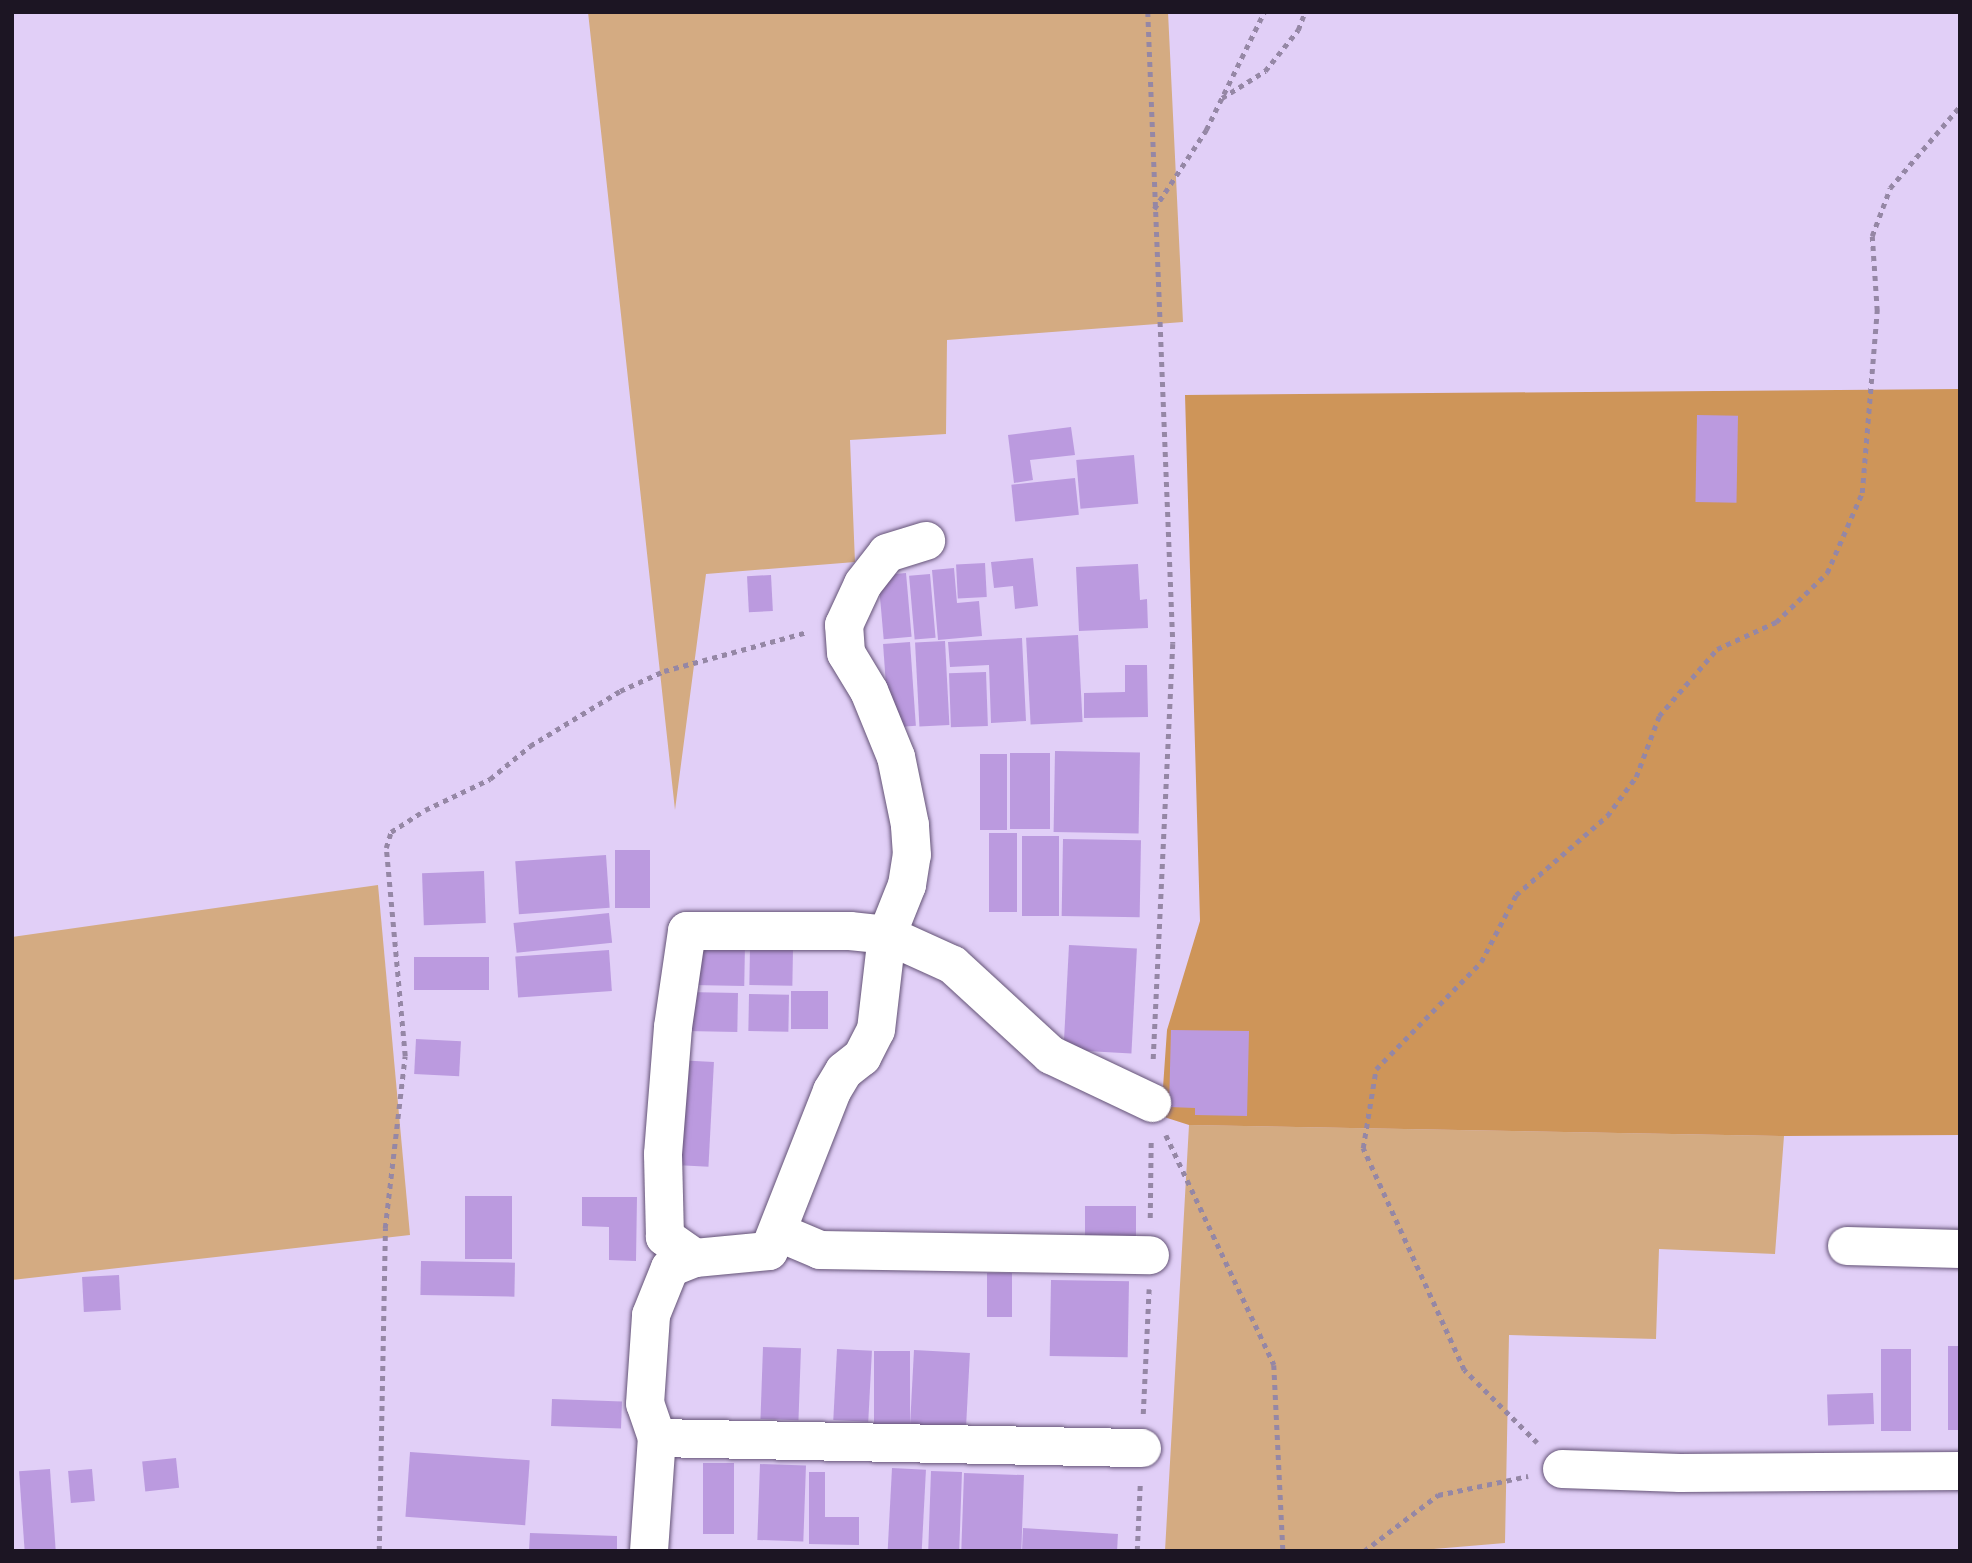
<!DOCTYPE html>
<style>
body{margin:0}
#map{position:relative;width:1972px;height:1563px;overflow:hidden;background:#e1cff7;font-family:Signika,sans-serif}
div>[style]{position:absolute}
.green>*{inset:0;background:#d4ab82}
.forest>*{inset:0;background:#ce9559}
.building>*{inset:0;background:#bb9adf;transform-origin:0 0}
.path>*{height:4.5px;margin-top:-2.25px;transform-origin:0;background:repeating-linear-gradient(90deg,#9587a5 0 5px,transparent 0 10px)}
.roads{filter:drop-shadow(0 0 2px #645376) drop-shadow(0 0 2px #645376)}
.minor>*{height:38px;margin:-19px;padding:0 19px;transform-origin:19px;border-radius:19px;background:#fff}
span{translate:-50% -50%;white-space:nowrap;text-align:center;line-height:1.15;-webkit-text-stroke:6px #eddefe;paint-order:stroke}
.frame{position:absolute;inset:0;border:14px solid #1c1523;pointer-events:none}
</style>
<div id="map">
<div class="green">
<i style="clip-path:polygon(588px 12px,1168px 12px,1183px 322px,947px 340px,946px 434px,850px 440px,855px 562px,706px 574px,675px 810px)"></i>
<i style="clip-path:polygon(378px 885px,410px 1235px,12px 1280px,12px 937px)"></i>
<i style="clip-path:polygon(1189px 1125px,1784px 1136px,1775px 1254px,1659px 1249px,1656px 1339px,1509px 1335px,1505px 1543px,1410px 1551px,1165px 1551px)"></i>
</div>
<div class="forest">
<i style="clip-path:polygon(1960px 389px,1960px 1135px,1784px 1136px,1189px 1125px,1161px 1116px,1167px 1030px,1200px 921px,1185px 395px)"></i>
</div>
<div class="building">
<i style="left:1697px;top:415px;width:41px;height:87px;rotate:1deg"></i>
<i style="clip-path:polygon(1071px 427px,1075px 455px,1030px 460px,1033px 480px,1014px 483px,1008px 435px)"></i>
<i style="left:1134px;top:455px;width:49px;height:58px;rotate:85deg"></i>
<i style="left:1075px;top:478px;width:37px;height:64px;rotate:84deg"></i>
<i style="clip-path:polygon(1033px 558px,1038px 606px,1015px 609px,1013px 586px,994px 588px,991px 562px)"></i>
<i style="left:985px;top:563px;width:34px;height:29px;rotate:87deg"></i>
<i style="clip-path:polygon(1138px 564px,1140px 600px,1147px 599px,1148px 628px,1079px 631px,1076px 567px)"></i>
<i style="clip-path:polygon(954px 568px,957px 603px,979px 601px,982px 636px,938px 640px,932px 570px)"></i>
<i style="left:906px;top:573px;width:64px;height:28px;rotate:85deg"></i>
<i style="left:930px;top:574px;width:64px;height:21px;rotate:85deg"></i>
<i style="left:771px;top:575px;width:36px;height:24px;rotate:87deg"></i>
<i style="left:1078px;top:635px;width:87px;height:52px;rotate:87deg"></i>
<i style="clip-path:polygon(1022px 638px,1026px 721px,991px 723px,989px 665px,950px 667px,948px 642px)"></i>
<i style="left:945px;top:641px;width:84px;height:30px;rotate:87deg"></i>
<i style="left:910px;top:642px;width:84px;height:27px;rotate:86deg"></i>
<i style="clip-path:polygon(1125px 665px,1147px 665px,1148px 717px,1084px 718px,1084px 693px,1125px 692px)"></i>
<i style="left:986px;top:672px;width:54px;height:37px;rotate:88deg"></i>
<i style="left:1055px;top:751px;width:85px;height:81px;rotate:1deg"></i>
<i style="left:1010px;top:753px;width:40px;height:76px"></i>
<i style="left:980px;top:754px;width:27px;height:76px"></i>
<i style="left:989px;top:833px;width:28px;height:79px"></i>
<i style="left:1022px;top:836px;width:37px;height:80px"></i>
<i style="left:1063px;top:839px;width:78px;height:77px;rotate:1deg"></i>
<i style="left:615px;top:850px;width:35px;height:58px"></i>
<i style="left:606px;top:855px;width:53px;height:91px;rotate:86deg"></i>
<i style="left:484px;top:871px;width:52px;height:62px;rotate:88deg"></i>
<i style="left:609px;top:913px;width:30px;height:96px;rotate:84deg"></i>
<i style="left:745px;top:943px;width:43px;height:52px;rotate:91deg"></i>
<i style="left:1069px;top:945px;width:68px;height:105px;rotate:3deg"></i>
<i style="left:750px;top:948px;width:43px;height:37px;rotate:1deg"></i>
<i style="left:609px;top:950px;width:41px;height:94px;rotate:86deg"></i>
<i style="left:489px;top:957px;width:33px;height:75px;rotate:90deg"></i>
<i style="left:791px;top:991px;width:37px;height:38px"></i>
<i style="left:687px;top:992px;width:51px;height:39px;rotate:1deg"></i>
<i style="left:749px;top:994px;width:40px;height:37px;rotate:1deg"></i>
<i style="clip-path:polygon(1171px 1030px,1249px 1031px,1247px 1116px,1195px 1115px,1195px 1108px,1169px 1107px)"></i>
<i style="left:416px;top:1039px;width:45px;height:35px;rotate:3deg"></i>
<i style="left:676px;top:1060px;width:38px;height:105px;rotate:3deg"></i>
<i style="left:465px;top:1196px;width:47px;height:63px"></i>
<i style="clip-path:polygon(582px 1197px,637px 1197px,636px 1261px,609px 1260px,609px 1227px,582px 1226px)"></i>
<i style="left:1085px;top:1206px;width:51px;height:38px"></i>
<i style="left:421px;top:1261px;width:94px;height:34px;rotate:1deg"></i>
<i style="left:987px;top:1273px;width:25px;height:44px"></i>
<i style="left:119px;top:1275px;width:35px;height:37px;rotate:87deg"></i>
<i style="left:1051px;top:1280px;width:78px;height:76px;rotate:1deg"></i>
<i style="left:1948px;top:1346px;width:12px;height:84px"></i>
<i style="left:763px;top:1347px;width:38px;height:72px;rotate:2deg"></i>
<i style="left:837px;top:1349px;width:35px;height:71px;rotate:3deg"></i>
<i style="left:1881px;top:1349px;width:30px;height:82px"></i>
<i style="left:914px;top:1350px;width:56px;height:76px;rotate:3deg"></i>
<i style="left:874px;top:1351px;width:36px;height:75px"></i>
<i style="left:1873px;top:1393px;width:31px;height:46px;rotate:88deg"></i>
<i style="left:552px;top:1399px;width:70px;height:27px;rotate:2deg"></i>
<i style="left:410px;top:1452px;width:120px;height:65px;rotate:4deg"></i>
<i style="left:176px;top:1458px;width:30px;height:34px;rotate:84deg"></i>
<i style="left:703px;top:1463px;width:31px;height:71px"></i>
<i style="left:760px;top:1464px;width:46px;height:76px;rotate:2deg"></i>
<i style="left:892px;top:1468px;width:34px;height:81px;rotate:3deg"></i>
<i style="left:50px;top:1469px;width:82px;height:31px;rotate:86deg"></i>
<i style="left:92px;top:1469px;width:32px;height:24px;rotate:85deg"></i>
<i style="left:931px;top:1471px;width:31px;height:78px;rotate:2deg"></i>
<i style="clip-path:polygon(809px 1472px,825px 1472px,825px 1517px,859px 1517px,859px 1545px,809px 1544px)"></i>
<i style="left:964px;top:1473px;width:60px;height:78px;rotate:2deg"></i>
<i style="clip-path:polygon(1023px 1528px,1118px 1534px,1117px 1551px,1022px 1551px)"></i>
<i style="clip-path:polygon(530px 1533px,617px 1536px,617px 1551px,529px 1551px)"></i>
</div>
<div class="path">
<i style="left:1148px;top:12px;width:632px;rotate:87.73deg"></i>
<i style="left:1173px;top:644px;width:420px;rotate:92.7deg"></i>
<i style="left:1222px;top:98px;width:51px;rotate:-32.1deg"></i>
<i style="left:1265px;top:71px;width:53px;rotate:-51.2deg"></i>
<i style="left:1298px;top:30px;width:19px;rotate:-69deg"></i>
<i style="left:1154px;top:209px;width:95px;rotate:-56.6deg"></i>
<i style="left:1206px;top:130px;width:131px;rotate:-63.8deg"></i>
<i style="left:1166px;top:1135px;width:254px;rotate:64.8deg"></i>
<i style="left:1274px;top:1365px;width:186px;rotate:87.2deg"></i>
<i style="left:1150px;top:1218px;width:79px;rotate:-89.3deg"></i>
<i style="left:1143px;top:1414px;width:125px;rotate:-87.3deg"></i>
<i style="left:1537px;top:1443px;width:103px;rotate:-135deg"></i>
<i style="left:1464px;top:1370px;width:244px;rotate:-114.5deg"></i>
<i style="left:1363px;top:1148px;width:80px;rotate:-80.7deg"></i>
<i style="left:1376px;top:1069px;width:150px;rotate:-45.5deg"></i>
<i style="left:1481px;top:962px;width:76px;rotate:-62.4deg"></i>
<i style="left:1516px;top:895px;width:121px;rotate:-41deg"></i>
<i style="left:1607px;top:816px;width:49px;rotate:-53.4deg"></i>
<i style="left:1636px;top:777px;width:65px;rotate:-69.3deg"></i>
<i style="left:1659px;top:716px;width:89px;rotate:-49.1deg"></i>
<i style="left:1717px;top:649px;width:65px;rotate:-24.6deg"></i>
<i style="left:1776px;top:622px;width:71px;rotate:-43.9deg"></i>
<i style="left:1827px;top:573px;width:87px;rotate:-66.4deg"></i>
<i style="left:1862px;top:493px;width:183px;rotate:-85.3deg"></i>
<i style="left:1877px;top:311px;width:75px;rotate:-93.8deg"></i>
<i style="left:1872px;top:236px;width:51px;rotate:-69.4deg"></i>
<i style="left:1890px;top:188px;width:108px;rotate:-49.5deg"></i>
<i style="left:379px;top:1551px;width:323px;rotate:-88.9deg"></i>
<i style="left:385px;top:1228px;width:173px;rotate:-83.4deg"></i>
<i style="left:405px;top:1056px;width:209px;rotate:-95.2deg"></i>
<i style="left:386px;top:848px;width:17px;rotate:-73deg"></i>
<i style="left:391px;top:832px;width:40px;rotate:-32.9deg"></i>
<i style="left:425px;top:810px;width:72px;rotate:-25.5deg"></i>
<i style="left:490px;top:779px;width:52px;rotate:-39.5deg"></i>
<i style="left:530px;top:746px;width:105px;rotate:-31.4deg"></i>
<i style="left:620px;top:691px;width:48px;rotate:-24.4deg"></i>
<i style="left:664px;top:671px;width:149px;rotate:-15.2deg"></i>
<i style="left:1137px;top:1551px;width:66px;rotate:-87.4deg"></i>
<i style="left:1364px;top:1551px;width:93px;rotate:-37.1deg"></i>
<i style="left:1438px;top:1495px;width:92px;rotate:-11.9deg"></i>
</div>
<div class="roads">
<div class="minor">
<i style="left:780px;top:1233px;width:43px;rotate:23deg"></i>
<i style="left:820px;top:1250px;width:330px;rotate:0.9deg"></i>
<i style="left:1847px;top:1246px;width:113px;rotate:1.5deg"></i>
<i style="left:695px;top:1258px;width:37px;rotate:-145deg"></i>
<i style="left:665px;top:1237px;width:83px;rotate:-91.4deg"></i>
<i style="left:663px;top:1154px;width:127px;rotate:-85.5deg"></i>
<i style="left:673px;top:1027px;width:97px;rotate:-81.7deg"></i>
<i style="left:687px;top:931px;width:163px"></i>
<i style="left:850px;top:931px;width:37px;rotate:6deg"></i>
<i style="left:887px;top:935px;width:72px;rotate:24.4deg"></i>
<i style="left:953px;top:965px;width:133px;rotate:42.6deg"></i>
<i style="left:1051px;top:1055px;width:112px;rotate:25.4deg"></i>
<i style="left:657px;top:1438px;width:485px;rotate:1.2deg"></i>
<i style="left:1562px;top:1469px;width:118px;rotate:1.9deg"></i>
<i style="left:1680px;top:1473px;width:280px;rotate:-0.4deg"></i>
<i style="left:649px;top:1551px;width:113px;rotate:-86deg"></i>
<i style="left:657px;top:1438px;width:36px;rotate:-109deg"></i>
<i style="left:645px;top:1404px;width:89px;rotate:-86.1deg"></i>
<i style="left:651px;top:1315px;width:51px;rotate:-68deg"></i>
<i style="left:670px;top:1268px;width:27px;rotate:-22deg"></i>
<i style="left:695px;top:1258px;width:74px;rotate:-5.4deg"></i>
<i style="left:769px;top:1251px;width:172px;rotate:-68.5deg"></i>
<i style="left:832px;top:1091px;width:23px;rotate:-59deg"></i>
<i style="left:844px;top:1071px;width:23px;rotate:-38deg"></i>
<i style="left:862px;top:1057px;width:30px;rotate:-63deg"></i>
<i style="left:876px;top:1030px;width:96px;rotate:-83.4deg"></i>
<i style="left:887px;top:935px;width:54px;rotate:-68.2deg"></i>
<i style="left:907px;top:885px;width:30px;rotate:-81deg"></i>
<i style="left:912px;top:855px;width:30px;rotate:-94deg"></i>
<i style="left:910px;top:825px;width:69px;rotate:-101.6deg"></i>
<i style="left:896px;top:757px;width:71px;rotate:-112.2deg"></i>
<i style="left:869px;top:691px;width:44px;rotate:-121.2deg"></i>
<i style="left:846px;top:653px;width:28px;rotate:-94deg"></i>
<i style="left:844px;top:625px;width:45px;rotate:-65.1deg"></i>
<i style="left:863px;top:584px;width:39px;rotate:-52deg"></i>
<i style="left:887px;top:553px;width:41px;rotate:-17.1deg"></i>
</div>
</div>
<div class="frame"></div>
</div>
